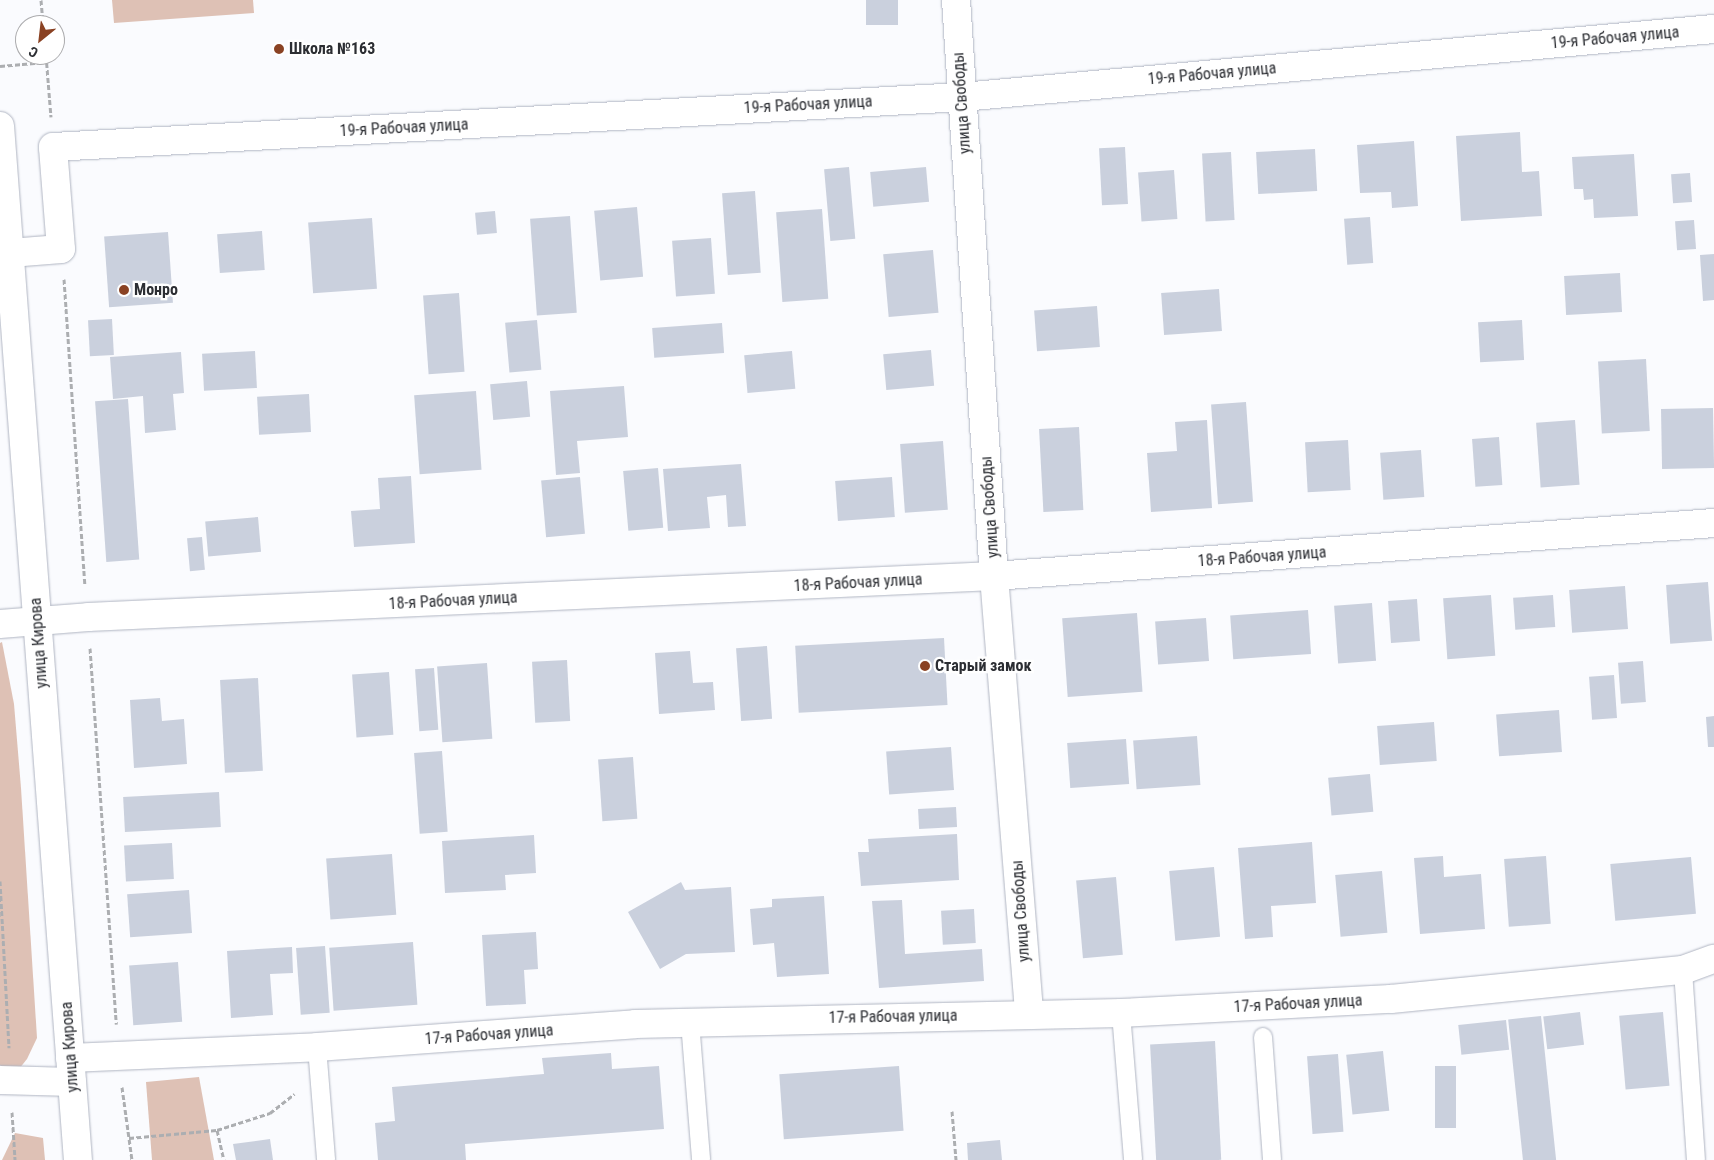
<!DOCTYPE html>
<meta charset="utf-8">
<style>
body{margin:0}
#map{position:relative;width:1714px;height:1160px;overflow:hidden;background:#fafbfe;font-family:"Roboto Condensed",sans-serif}
div>[style]{position:absolute}
.green>*{inset:0;background:#dec1b5}
.building>*{inset:0;background:#cad0dd;transform-origin:0 0}
.path>*{height:3px;margin-top:-1.5px;transform-origin:0;background:repeating-linear-gradient(90deg,#acaeb1 0 5px,transparent 0 7.5px)}
.roads{filter:drop-shadow(0 0 1px #b0b5c2) drop-shadow(0 0 1px #b0b5c2)}
.service>*{height:18px;margin:-9px;padding:0 9px;transform-origin:9px;border-radius:9px;background:#fff}
.minor>*{height:28px;margin:-14px;padding:0 14px;transform-origin:14px;border-radius:14px;background:#fff}
.primary>*{height:28px;margin:-14px;padding:0 14px;transform-origin:14px;border-radius:14px;background:#fff}
.dots>*{width:14px;height:14px;translate:-50% -50%;box-sizing:border-box;border:2px solid #fff;border-radius:50%}
span{translate:-50% -50%;white-space:nowrap;text-align:center;line-height:1.15;-webkit-text-stroke:4.5px #fff;paint-order:stroke}
.street-label{font-size:16px;color:#2c2e33}
.poi-label{font-size:16px;color:#2c2e33;font-weight:700}
.left{translate:0 -50%;text-align:left}
.north{position:absolute;left:15px;top:15px;width:50px;height:50px;box-sizing:border-box;background:#fff;border:1px solid #ababad;border-radius:50%;rotate:209deg;font-size:14px;font-weight:700;line-height:20px;text-align:center;color:#2c2e33}
.north::after{content:'';display:block;margin:auto;width:18px;height:22px;background:#8a4223;clip-path:polygon(50% 0,100% 100%,50% 72%,0 100%)}
</style>
<div id="map">
<div class="green">
<i style="clip-path:polygon(112px 0,253px 0,254px 13px,114px 23px)"></i>
<i style="clip-path:polygon(2px 642px,14px 704px,21px 788px,37px 1038px,27px 1059px,11px 1079px,0 1065px,0 643px)"></i>
<i style="clip-path:polygon(199px 1077px,214px 1160px,152px 1160px,146px 1082px)"></i>
<i style="clip-path:polygon(15px 1133px,43px 1138px,45px 1160px,2px 1160px)"></i>
</div>
<div class="building">
<i style="left:866px;top:0;width:32px;height:25px"></i>
<i style="clip-path:polygon(1520px 132px,1522px 172px,1539px 171px,1542px 216px,1461px 221px,1456px 136px)"></i>
<i style="clip-path:polygon(1414px 141px,1418px 206px,1392px 208px,1391px 192px,1360px 193px,1357px 145px)"></i>
<i style="left:1125px;top:147px;width:57px;height:26px;rotate:87deg"></i>
<i style="left:1315px;top:149px;width:42px;height:59px;rotate:87deg"></i>
<i style="left:1231px;top:152px;width:68px;height:29px;rotate:87deg"></i>
<i style="clip-path:polygon(1634px 154px,1638px 216px,1594px 218px,1593px 199px,1584px 200px,1583px 189px,1574px 189px,1572px 157px)"></i>
<i style="left:849px;top:167px;width:72px;height:25px;rotate:85deg"></i>
<i style="left:926px;top:167px;width:35px;height:56px;rotate:85deg"></i>
<i style="left:1174px;top:170px;width:49px;height:36px;rotate:86deg"></i>
<i style="left:1690px;top:173px;width:29px;height:19px;rotate:86deg"></i>
<i style="left:755px;top:191px;width:82px;height:33px;rotate:86deg"></i>
<i style="left:637px;top:207px;width:70px;height:43px;rotate:85deg"></i>
<i style="left:822px;top:209px;width:90px;height:46px;rotate:86deg"></i>
<i style="left:495px;top:211px;width:22px;height:20px;rotate:85deg"></i>
<i style="left:570px;top:216px;width:97px;height:40px;rotate:86deg"></i>
<i style="left:1370px;top:217px;width:46px;height:26px;rotate:86deg"></i>
<i style="left:372px;top:218px;width:71px;height:64px;rotate:86deg"></i>
<i style="left:1694px;top:220px;width:29px;height:19px;rotate:86deg"></i>
<i style="left:262px;top:231px;width:39px;height:45px;rotate:86deg"></i>
<i style="left:168px;top:232px;width:71px;height:64px;rotate:86deg"></i>
<i style="left:711px;top:238px;width:56px;height:39px;rotate:86deg"></i>
<i style="left:933px;top:250px;width:63px;height:50px;rotate:85deg"></i>
<i style="clip-path:polygon(1714px 254px,1714px 300px,1703px 301px,1700px 255px)"></i>
<i style="left:1620px;top:273px;width:39px;height:56px;rotate:87deg"></i>
<i style="left:1219px;top:289px;width:42px;height:58px;rotate:86deg"></i>
<i style="left:459px;top:293px;width:79px;height:36px;rotate:86deg"></i>
<i style="left:1097px;top:306px;width:41px;height:63px;rotate:86deg"></i>
<i style="left:112px;top:319px;width:36px;height:24px;rotate:87deg"></i>
<i style="left:537px;top:320px;width:50px;height:32px;rotate:85deg"></i>
<i style="left:1522px;top:320px;width:40px;height:44px;rotate:87deg"></i>
<i style="left:722px;top:323px;width:30px;height:70px;rotate:86deg"></i>
<i style="left:931px;top:350px;width:36px;height:48px;rotate:85deg"></i>
<i style="left:255px;top:351px;width:37px;height:53px;rotate:87deg"></i>
<i style="left:792px;top:351px;width:38px;height:48px;rotate:85deg"></i>
<i style="clip-path:polygon(181px 352px,184px 393px,173px 394px,176px 430px,145px 433px,143px 396px,113px 399px,110px 357px)"></i>
<i style="left:1646px;top:359px;width:72px;height:48px;rotate:87deg"></i>
<i style="left:527px;top:381px;width:36px;height:37px;rotate:85deg"></i>
<i style="clip-path:polygon(624px 386px,628px 437px,577px 441px,580px 473px,556px 475px,550px 391px)"></i>
<i style="left:476px;top:391px;width:79px;height:62px;rotate:86deg"></i>
<i style="left:309px;top:394px;width:38px;height:52px;rotate:87deg"></i>
<i style="left:128px;top:399px;width:161px;height:33px;rotate:86deg"></i>
<i style="left:1246px;top:402px;width:100px;height:35px;rotate:86deg"></i>
<i style="left:1713px;top:408px;width:60px;height:52px;rotate:89deg"></i>
<i style="clip-path:polygon(1207px 420px,1212px 508px,1151px 512px,1147px 453px,1177px 451px,1175px 422px)"></i>
<i style="left:1575px;top:420px;width:65px;height:39px;rotate:86deg"></i>
<i style="left:1079px;top:427px;width:83px;height:40px;rotate:87deg"></i>
<i style="left:1499px;top:437px;width:48px;height:27px;rotate:86deg"></i>
<i style="left:1348px;top:440px;width:50px;height:43px;rotate:87deg"></i>
<i style="left:943px;top:441px;width:69px;height:43px;rotate:86deg"></i>
<i style="left:1421px;top:450px;width:47px;height:41px;rotate:86deg"></i>
<i style="clip-path:polygon(741px 464px,746px 526px,728px 527px,726px 495px,707px 497px,710px 528px,668px 531px,663px 469px)"></i>
<i style="left:658px;top:468px;width:60px;height:35px;rotate:85deg"></i>
<i style="clip-path:polygon(411px 476px,415px 543px,354px 547px,351px 511px,380px 509px,378px 478px)"></i>
<i style="left:580px;top:477px;width:57px;height:39px;rotate:85deg"></i>
<i style="left:892px;top:477px;width:40px;height:57px;rotate:86deg"></i>
<i style="left:258px;top:517px;width:35px;height:53px;rotate:85deg"></i>
<i style="left:202px;top:537px;width:33px;height:15px;rotate:85deg"></i>
<i style="left:1708px;top:582px;width:59px;height:42px;rotate:86deg"></i>
<i style="left:1625px;top:586px;width:43px;height:56px;rotate:86deg"></i>
<i style="left:1491px;top:595px;width:61px;height:48px;rotate:86deg"></i>
<i style="left:1553px;top:595px;width:32px;height:40px;rotate:86deg"></i>
<i style="left:1417px;top:599px;width:42px;height:29px;rotate:86deg"></i>
<i style="left:1372px;top:603px;width:58px;height:38px;rotate:86deg"></i>
<i style="left:1308px;top:610px;width:44px;height:78px;rotate:86deg"></i>
<i style="left:1137px;top:613px;width:79px;height:75px;rotate:86deg"></i>
<i style="left:1206px;top:618px;width:43px;height:51px;rotate:86deg"></i>
<i style="left:944px;top:638px;width:67px;height:149px;rotate:87deg"></i>
<i style="left:767px;top:646px;width:73px;height:31px;rotate:86deg"></i>
<i style="clip-path:polygon(690px 651px,693px 683px,713px 682px,715px 710px,659px 714px,655px 653px)"></i>
<i style="left:567px;top:660px;width:61px;height:35px;rotate:87deg"></i>
<i style="left:1643px;top:661px;width:41px;height:25px;rotate:86deg"></i>
<i style="left:487px;top:663px;width:76px;height:50px;rotate:86deg"></i>
<i style="left:434px;top:668px;width:62px;height:19px;rotate:86deg"></i>
<i style="left:389px;top:672px;width:63px;height:37px;rotate:86deg"></i>
<i style="left:1614px;top:675px;width:43px;height:25px;rotate:86deg"></i>
<i style="left:258px;top:678px;width:93px;height:38px;rotate:87deg"></i>
<i style="clip-path:polygon(160px 698px,162px 721px,184px 719px,187px 764px,134px 768px,130px 700px)"></i>
<i style="left:1559px;top:710px;width:42px;height:63px;rotate:86deg"></i>
<i style="clip-path:polygon(1714px 716px,1714px 747px,1708px 747px,1706px 717px)"></i>
<i style="left:1434px;top:722px;width:39px;height:57px;rotate:86deg"></i>
<i style="left:1197px;top:736px;width:49px;height:64px;rotate:86deg"></i>
<i style="left:1126px;top:739px;width:45px;height:59px;rotate:86deg"></i>
<i style="left:951px;top:747px;width:43px;height:65px;rotate:86deg"></i>
<i style="left:442px;top:751px;width:81px;height:28px;rotate:86deg"></i>
<i style="left:633px;top:757px;width:62px;height:35px;rotate:86deg"></i>
<i style="left:1370px;top:774px;width:38px;height:42px;rotate:85deg"></i>
<i style="left:219px;top:792px;width:35px;height:96px;rotate:87deg"></i>
<i style="left:956px;top:807px;width:20px;height:38px;rotate:87deg"></i>
<i style="clip-path:polygon(957px 834px,959px 880px,861px 886px,858px 852px,869px 852px,868px 839px)"></i>
<i style="clip-path:polygon(534px 835px,536px 873px,505px 875px,506px 890px,445px 893px,442px 841px)"></i>
<i style="clip-path:polygon(1312px 842px,1316px 903px,1271px 906px,1273px 937px,1245px 939px,1238px 848px)"></i>
<i style="left:172px;top:843px;width:36px;height:48px;rotate:87deg"></i>
<i style="left:392px;top:854px;width:61px;height:66px;rotate:86deg"></i>
<i style="clip-path:polygon(1443px 856px,1444px 877px,1481px 874px,1485px 929px,1420px 934px,1414px 858px)"></i>
<i style="left:1546px;top:856px;width:68px;height:42px;rotate:86deg"></i>
<i style="left:1691px;top:857px;width:57px;height:81px;rotate:85deg"></i>
<i style="left:1214px;top:867px;width:70px;height:45px;rotate:85deg"></i>
<i style="left:1382px;top:871px;width:62px;height:47px;rotate:85deg"></i>
<i style="left:1116px;top:877px;width:78px;height:40px;rotate:85deg"></i>
<i style="clip-path:polygon(681px 882px,685px 890px,731px 887px,735px 952px,686px 954px,660px 969px,628px 912px)"></i>
<i style="left:189px;top:890px;width:43px;height:62px;rotate:86deg"></i>
<i style="clip-path:polygon(824px 896px,829px 974px,777px 977px,774px 943px,753px 945px,750px 909px,772px 907px,772px 899px)"></i>
<i style="clip-path:polygon(902px 900px,905px 954px,982px 949px,984px 981px,879px 988px,872px 901px)"></i>
<i style="left:974px;top:909px;width:34px;height:33px;rotate:87deg"></i>
<i style="clip-path:polygon(536px 932px,538px 969px,524px 970px,526px 1004px,486px 1006px,482px 935px)"></i>
<i style="left:413px;top:942px;width:63px;height:84px;rotate:86deg"></i>
<i style="left:325px;top:946px;width:67px;height:29px;rotate:86deg"></i>
<i style="clip-path:polygon(292px 947px,293px 973px,270px 974px,273px 1015px,231px 1018px,227px 951px)"></i>
<i style="left:178px;top:962px;width:60px;height:49px;rotate:86deg"></i>
<i style="left:1580px;top:1012px;width:33px;height:37px;rotate:83deg"></i>
<i style="left:1663px;top:1012px;width:74px;height:44px;rotate:85deg"></i>
<i style="left:1541px;top:1016px;width:145px;height:33px;rotate:84deg"></i>
<i style="left:1506px;top:1020px;width:30px;height:48px;rotate:84deg"></i>
<i style="left:1215px;top:1041px;width:119px;height:65px;rotate:87deg"></i>
<i style="left:1383px;top:1051px;width:60px;height:37px;rotate:84deg"></i>
<i style="clip-path:polygon(611px 1053px,612px 1069px,659px 1066px,664px 1129px,465px 1144px,466px 1160px,378px 1160px,375px 1123px,395px 1121px,392px 1087px,544px 1074px,542px 1058px)"></i>
<i style="left:1338px;top:1054px;width:78px;height:31px;rotate:86deg"></i>
<i style="left:899px;top:1066px;width:65px;height:120px;rotate:86deg"></i>
<i style="left:1435px;top:1066px;width:21px;height:62px"></i>
<i style="clip-path:polygon(270px 1139px,273px 1160px,236px 1160px,233px 1144px)"></i>
<i style="clip-path:polygon(1000px 1140px,1002px 1160px,968px 1160px,967px 1143px)"></i>
</div>
<div class="path">
<i style="left:41px;top:0;width:25px;rotate:85deg"></i>
<i style="left:46px;top:55px;width:62px;rotate:85.4deg"></i>
<i style="left:0;top:66px;width:46px;rotate:-5deg"></i>
<i style="left:64px;top:279px;width:307px;rotate:86.1deg"></i>
<i style="left:90px;top:648px;width:377px;rotate:86deg"></i>
<i style="left:0;top:881px;width:167px;rotate:86.9deg"></i>
<i style="left:122px;top:1087px;width:74px;rotate:82.2deg"></i>
<i style="left:952px;top:1111px;width:49px;rotate:85.3deg"></i>
<i style="left:12px;top:1112px;width:48px;rotate:86.4deg"></i>
<i style="left:217px;top:1130px;width:56px;rotate:-17.8deg"></i>
<i style="left:270px;top:1113px;width:31px;rotate:-38deg"></i>
<i style="left:129px;top:1138px;width:88px;rotate:-5.2deg"></i>
<i style="left:217px;top:1130px;width:31px;rotate:77deg"></i>
</div>
<div class="roads">
<div class="service">
<i style="left:1683px;top:970px;width:190px;rotate:86.1deg"></i>
<i style="left:1121px;top:1013px;width:147px;rotate:85.3deg"></i>
<i style="left:690px;top:1022px;width:138px;rotate:85.4deg"></i>
<i style="left:1263px;top:1037px;width:123px;rotate:85.8deg"></i>
<i style="left:317px;top:1047px;width:113px;rotate:85.4deg"></i>
</div>
<div class="minor">
<i style="left:956px;top:0;width:577px;rotate:86.23deg"></i>
<i style="left:994px;top:576px;width:439px;rotate:85.4deg"></i>
<i style="left:10px;top:253px;width:51px;rotate:-4.5deg"></i>
<i style="left:61px;top:249px;width:102px;rotate:-94.5deg"></i>
<i style="left:53px;top:147px;width:910px;rotate:-3.15deg"></i>
<i style="left:962px;top:97px;width:755px;rotate:-5.17deg"></i>
<i style="left:0;top:624px;width:88px;rotate:-4.5deg"></i>
<i style="left:88px;top:617px;width:907px;rotate:-2.59deg"></i>
<i style="left:994px;top:576px;width:722px;rotate:-4.21deg"></i>
<i style="left:70px;top:1058px;width:247px;rotate:-2.5deg"></i>
<i style="left:317px;top:1047px;width:319px;rotate:-4.1deg"></i>
<i style="left:635px;top:1024px;width:486px;rotate:-1.3deg"></i>
<i style="left:1121px;top:1013px;width:270px;rotate:-3deg"></i>
<i style="left:1391px;top:999px;width:293px;rotate:-5.7deg"></i>
<i style="left:1683px;top:970px;width:33px;rotate:-20deg"></i>
<i style="left:0;top:1080px;width:72px;rotate:1.6deg"></i>
</div>
<div class="primary">
<i style="left:0;top:126px;width:1037px;rotate:85.69deg"></i>
</div>
</div>
<div class="dots">
<i style="left:279px;top:49px;background:#8a4223"></i>
<i style="left:124px;top:290px;background:#8a4223"></i>
<i style="left:925px;top:666px;background:#8a4223"></i>
</div>
<div class="street-label">
<span style="left:1615px;top:38px;rotate:-5deg">19-я Рабочая улица</span>
<span style="left:1212px;top:74px;rotate:-5deg">19-я Рабочая улица</span>
<span style="left:962px;top:103px;rotate:-94deg">улица Свободы</span>
<span style="left:808px;top:105px;rotate:-3deg">19-я Рабочая улица</span>
<span style="left:404px;top:128px;rotate:-3deg">19-я Рабочая улица</span>
<span style="left:990px;top:507px;rotate:-94deg">улица Свободы</span>
<span style="left:1262px;top:557px;rotate:-4deg">18-я Рабочая улица</span>
<span style="left:858px;top:583px;rotate:-3deg">18-я Рабочая улица</span>
<span style="left:453px;top:601px;rotate:-3deg">18-я Рабочая улица</span>
<span style="left:39px;top:643px;rotate:-94deg">улица Кирова</span>
<span style="left:1021px;top:911px;rotate:-94deg">улица Свободы</span>
<span style="left:1298px;top:1004px;rotate:-3deg">17-я Рабочая улица</span>
<span style="left:893px;top:1017px;rotate:-1deg">17-я Рабочая улица</span>
<span style="left:489px;top:1035px;rotate:-4deg">17-я Рабочая улица</span>
<span style="left:70px;top:1047px;rotate:-94deg">улица Кирова</span>
</div>
<div class="poi-label">
<span class="left" style="left:289px;top:49px">Школа №163</span>
<span class="left" style="left:134px;top:290px">Монро</span>
<span class="left" style="left:935px;top:666px">Старый замок</span>
</div>
<div class="north">С</div>
</div>
